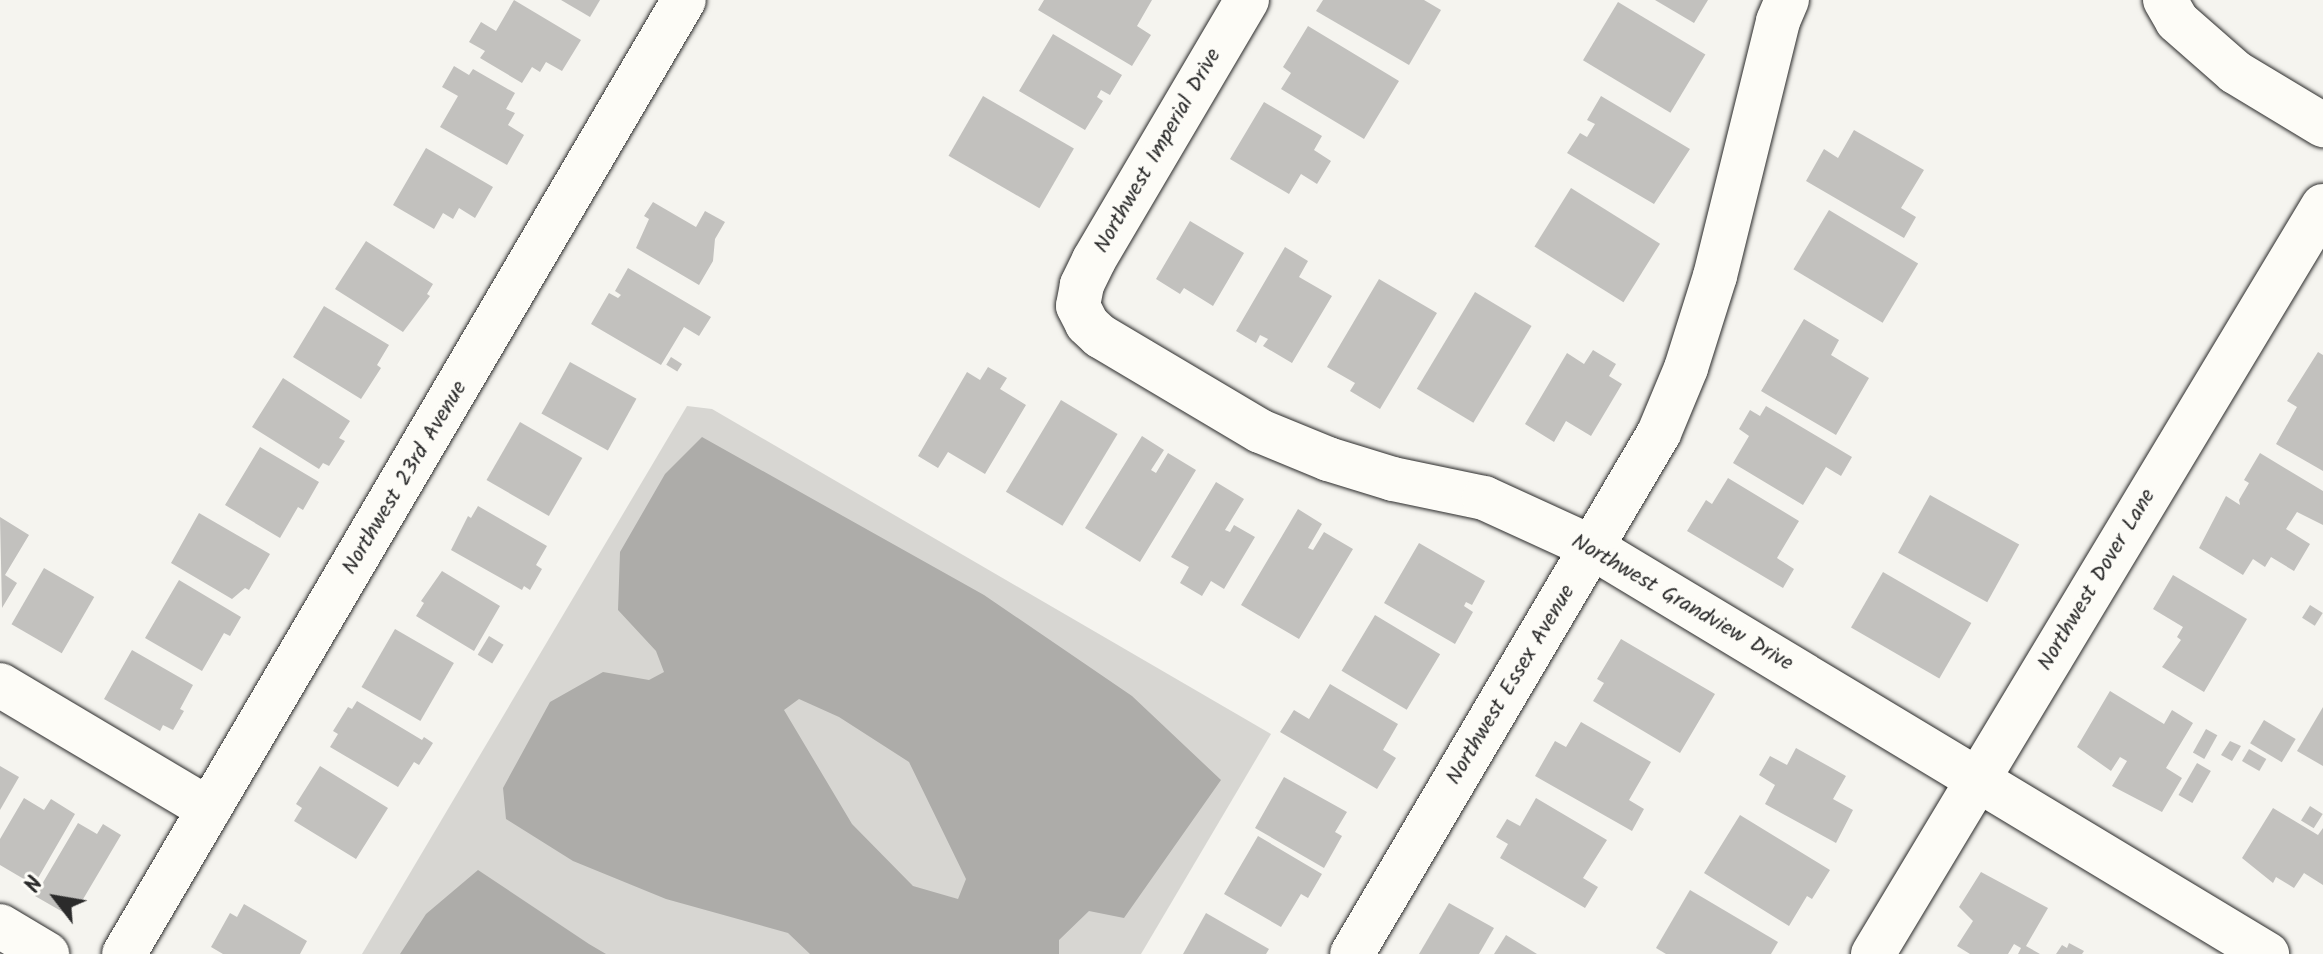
<!DOCTYPE html>
<style>
body{margin:0}
#map{position:relative;width:2323px;height:954px;overflow:hidden;background:#f5f4ef;font-family:Kalam,sans-serif}
div>[style]{position:absolute}
.green>*{inset:0;background:#d7d6d2}
.water>*{inset:0;background:#adaca9}
.building>*{inset:0;background:#c2c1be;transform-origin:0 0}
.roads{filter:drop-shadow(0 0 2px #2b2b2b) drop-shadow(0 0 2px #2b2b2b)}
.minor>*{height:44px;margin:-22px;padding:0 22px;transform-origin:22px;border-radius:22px;background:#fdfcf7}
span{translate:-50% -50%;white-space:nowrap;text-align:center;line-height:1.15;-webkit-text-stroke:8px #fdfcf7;paint-order:stroke}
.street-label{font-size:22px;color:#2b2b2b}
.north{position:absolute;left:16px;top:858px;width:80px;height:80px;-webkit-text-stroke:6px #fdfcf7;paint-order:stroke;rotate:301deg;font-size:22px;font-weight:700;line-height:32px;text-align:center;color:#2b2b2b}
.north::after{content:'';display:block;margin:auto;width:28px;height:36px;background:#2b2b2b;clip-path:polygon(50% 0,100% 100%,50% 72%,0 100%)}
</style>
<div id="map">
<div class="green">
<i style="clip-path:polygon(687px 406px,712px 409px,1271px 734px,1141px 954px,362px 954px)"></i>
</div>
<div class="water">
<i style="clip-path:polygon(evenodd,702px 437px,984px 595px,1132px 696px,1221px 780px,1124px 918px,1089px 911px,1059px 940px,1059px 954px,810px 954px,788px 933px,666px 899px,573px 861px,506px 819px,503px 788px,550px 702px,603px 672px,649px 680px,664px 672px,656px 651px,618px 610px,620px 552px,665px 474px,702px 437px,799px 699px,839px 717px,909px 762px,966px 879px,958px 899px,913px 886px,852px 824px,784px 710px,799px 699px)"></i>
<i style="clip-path:polygon(478px 870px,589px 944px,606px 954px,400px 954px,426px 914px)"></i>
</div>
<div class="building">
<i style="clip-path:polygon(514px 0,581px 40px,562px 71px,546px 62px,540px 72px,532px 67px,522px 83px,480px 58px,485px 51px,469px 42px,481px 22px,496px 31px)"></i>
<i style="clip-path:polygon(561px 0,600px 0,590px 17px)"></i>
<i style="clip-path:polygon(1044px 0,1152px 0,1137px 26px,1151px 35px,1132px 66px,1038px 10px)"></i>
<i style="clip-path:polygon(1323px 0,1424px 0,1441px 10px,1409px 65px,1316px 11px)"></i>
<i style="clip-path:polygon(1655px 0,1708px 0,1694px 23px)"></i>
<i style="left:1618px;top:2px;width:102px;height:68px;rotate:31deg"></i>
<i style="clip-path:polygon(1308px 26px,1399px 81px,1364px 139px,1281px 89px,1291px 73px,1283px 67px)"></i>
<i style="clip-path:polygon(1053px 34px,1122px 75px,1110px 95px,1101px 90px,1097px 97px,1103px 101px,1085px 130px,1019px 91px)"></i>
<i style="clip-path:polygon(454px 66px,469px 75px,473px 69px,515px 93px,506px 109px,515px 113px,508px 125px,524px 135px,507px 165px,440px 127px,458px 96px,442px 87px)"></i>
<i style="left:983px;top:96px;width:105px;height:69px;rotate:30deg"></i>
<i style="clip-path:polygon(1601px 96px,1690px 149px,1654px 204px,1567px 153px,1580px 133px,1587px 137px,1595px 124px,1587px 120px)"></i>
<i style="clip-path:polygon(1264px 102px,1322px 136px,1314px 150px,1331px 161px,1317px 184px,1301px 174px,1289px 194px,1230px 159px)"></i>
<i style="clip-path:polygon(1854px 130px,1924px 170px,1901px 208px,1916px 217px,1904px 238px,1806px 181px,1824px 149px,1838px 158px)"></i>
<i style="clip-path:polygon(426px 148px,493px 187px,475px 218px,459px 208px,453px 219px,443px 213px,434px 229px,393px 205px)"></i>
<i style="left:1571px;top:188px;width:105px;height:69px;rotate:32deg"></i>
<i style="clip-path:polygon(653px 202px,696px 227px,705px 211px,725px 222px,715px 239px,713px 261px,699px 285px,636px 248px,649px 219px,644px 216px)"></i>
<i style="left:1829px;top:210px;width:104px;height:69px;rotate:31deg"></i>
<i style="clip-path:polygon(1190px 221px,1244px 253px,1213px 306px,1184px 288px,1180px 294px,1156px 279px)"></i>
<i style="clip-path:polygon(366px 241px,433px 284px,427px 294px,430px 296px,403px 332px,335px 289px)"></i>
<i style="clip-path:polygon(1285px 247px,1308px 261px,1299px 277px,1332px 296px,1292px 363px,1263px 346px,1268px 339px,1260px 335px,1256px 343px,1236px 331px)"></i>
<i style="clip-path:polygon(628px 268px,711px 317px,699px 336px,684px 327px,661px 365px,591px 324px,609px 293px,618px 298px,621px 295px,615px 291px)"></i>
<i style="clip-path:polygon(1379px 279px,1437px 313px,1380px 409px,1350px 391px,1355px 383px,1327px 367px)"></i>
<i style="left:1475px;top:292px;width:66px;height:113px;rotate:31deg"></i>
<i style="clip-path:polygon(324px 306px,389px 345px,377px 365px,381px 368px,361px 399px,293px 357px)"></i>
<i style="clip-path:polygon(1804px 319px,1839px 340px,1831px 355px,1869px 378px,1836px 435px,1761px 391px)"></i>
<i style="clip-path:polygon(1593px 350px,1616px 364px,1609px 376px,1622px 384px,1591px 436px,1566px 421px,1554px 442px,1525px 424px,1567px 353px,1584px 364px)"></i>
<i style="clip-path:polygon(2318px 352px,2323px 355px,2323px 471px,2276px 444px,2297px 407px,2287px 401px)"></i>
<i style="left:671px;top:357px;width:13px;height:9px;rotate:32deg"></i>
<i style="left:570px;top:362px;width:76px;height:59px;rotate:29deg"></i>
<i style="clip-path:polygon(988px 367px,1007px 378px,1000px 389px,1026px 405px,985px 474px,948px 452px,938px 468px,918px 456px,967px 372px,980px 380px)"></i>
<i style="clip-path:polygon(283px 378px,350px 421px,339px 438px,345px 441px,329px 466px,323px 463px,319px 469px,252px 427px)"></i>
<i style="left:1061px;top:400px;width:66px;height:107px;rotate:31deg"></i>
<i style="clip-path:polygon(1766px 406px,1852px 457px,1841px 476px,1826px 467px,1803px 505px,1733px 463px,1749px 436px,1739px 429px,1750px 410px,1760px 416px)"></i>
<i style="left:520px;top:422px;width:72px;height:67px;rotate:30deg"></i>
<i style="clip-path:polygon(1142px 436px,1164px 450px,1151px 470px,1156px 473px,1168px 453px,1196px 470px,1140px 562px,1085px 528px)"></i>
<i style="clip-path:polygon(260px 447px,319px 482px,303px 510px,298px 507px,280px 538px,225px 505px)"></i>
<i style="clip-path:polygon(2260px 453px,2323px 491px,2323px 525px,2297px 512px,2286px 529px,2310px 544px,2294px 571px,2271px 557px,2265px 567px,2253px 559px,2243px 575px,2199px 548px,2226px 496px,2240px 505px,2239px 500px,2249px 483px,2244px 480px)"></i>
<i style="clip-path:polygon(1728px 478px,1799px 521px,1777px 558px,1794px 569px,1783px 588px,1687px 531px,1706px 500px,1712px 504px)"></i>
<i style="clip-path:polygon(1216px 482px,1244px 499px,1225px 530px,1230px 532px,1234px 525px,1255px 537px,1224px 589px,1211px 581px,1202px 596px,1180px 583px,1189px 567px,1171px 557px)"></i>
<i style="left:1930px;top:495px;width:102px;height:66px;rotate:29deg"></i>
<i style="clip-path:polygon(478px 506px,547px 546px,536px 565px,542px 569px,530px 590px,524px 586px,522px 590px,451px 550px,468px 516px,471px 518px)"></i>
<i style="clip-path:polygon(1298px 509px,1322px 524px,1308px 548px,1313px 550px,1324px 532px,1353px 549px,1299px 639px,1241px 605px)"></i>
<i style="clip-path:polygon(199px 513px,270px 554px,249px 590px,245px 588px,232px 599px,171px 563px)"></i>
<i style="clip-path:polygon(0 517px,29px 535px,5px 575px,17px 583px,2px 608px)"></i>
<i style="clip-path:polygon(1419px 543px,1485px 581px,1472px 605px,1466px 602px,1464px 606px,1473px 612px,1455px 644px,1384px 603px)"></i>
<i style="left:44px;top:568px;width:58px;height:65px;rotate:30deg"></i>
<i style="clip-path:polygon(442px 571px,500px 606px,474px 651px,416px 616px,424px 603px,421px 601px)"></i>
<i style="left:1883px;top:572px;width:102px;height:64px;rotate:30deg"></i>
<i style="clip-path:polygon(2173px 575px,2247px 619px,2204px 692px,2162px 667px,2181px 640px,2177px 637px,2183px 627px,2153px 609px)"></i>
<i style="clip-path:polygon(179px 580px,241px 617px,230px 636px,224px 633px,202px 671px,145px 638px)"></i>
<i style="left:2310px;top:605px;width:15px;height:15px;rotate:32deg"></i>
<i style="left:1375px;top:615px;width:76px;height:65px;rotate:31deg"></i>
<i style="left:395px;top:629px;width:68px;height:67px;rotate:30deg"></i>
<i style="left:489px;top:636px;width:17px;height:22px;rotate:31deg"></i>
<i style="clip-path:polygon(1621px 639px,1715px 694px,1680px 753px,1593px 701px,1604px 683px,1597px 679px)"></i>
<i style="clip-path:polygon(132px 650px,193px 685px,180px 709px,184px 711px,173px 730px,163px 725px,160px 731px,104px 699px)"></i>
<i style="clip-path:polygon(1330px 684px,1398px 724px,1383px 750px,1396px 758px,1377px 789px,1280px 732px,1294px 710px,1309px 719px)"></i>
<i style="clip-path:polygon(2110px 691px,2164px 724px,2172px 710px,2193px 723px,2166px 768px,2182px 778px,2162px 812px,2112px 786px,2127px 761px,2120px 757px,2111px 771px,2077px 747px)"></i>
<i style="clip-path:polygon(357px 701px,422px 740px,424px 737px,433px 743px,419px 765px,414px 762px,398px 787px,330px 747px,338px 734px,333px 731px,348px 707px,352px 709px)"></i>
<i style="clip-path:polygon(2323px 707px,2323px 766px,2297px 751px)"></i>
<i style="left:2264px;top:720px;width:37px;height:27px;rotate:31deg"></i>
<i style="clip-path:polygon(1581px 722px,1651px 762px,1629px 800px,1644px 809px,1632px 831px,1535px 776px,1555px 741px,1566px 747px)"></i>
<i style="left:2206px;top:729px;width:13px;height:27px;rotate:29deg"></i>
<i style="clip-path:polygon(2230px 741px,2241px 746px,2232px 761px,2221px 755px)"></i>
<i style="clip-path:polygon(1796px 748px,1846px 776px,1833px 799px,1853px 810px,1836px 843px,1765px 804px,1775px 785px,1759px 775px,1770px 756px,1787px 765px)"></i>
<i style="left:2249px;top:749px;width:20px;height:14px;rotate:30deg"></i>
<i style="left:2197px;top:763px;width:16px;height:37px;rotate:30deg"></i>
<i style="clip-path:polygon(0 766px,19px 777px,0 810px)"></i>
<i style="clip-path:polygon(320px 766px,388px 808px,356px 859px,294px 821px,302px 808px,296px 804px)"></i>
<i style="clip-path:polygon(1284px 777px,1347px 812px,1335px 832px,1342px 836px,1324px 868px,1255px 828px)"></i>
<i style="clip-path:polygon(24px 798px,44px 810px,51px 799px,75px 814px,34px 885px,0 865px,0 839px)"></i>
<i style="clip-path:polygon(1536px 798px,1607px 840px,1583px 878px,1598px 887px,1585px 908px,1500px 858px,1508px 844px,1496px 837px,1507px 819px,1520px 826px)"></i>
<i style="left:2310px;top:806px;width:15px;height:17px;rotate:32deg"></i>
<i style="clip-path:polygon(2273px 808px,2318px 835px,2323px 828px,2323px 885px,2304px 873px,2294px 888px,2276px 877px,2273px 883px,2242px 858px)"></i>
<i style="clip-path:polygon(1740px 815px,1830px 870px,1812px 899px,1807px 896px,1789px 926px,1704px 873px)"></i>
<i style="clip-path:polygon(78px 823px,97px 834px,103px 824px,121px 835px,82px 901px,77px 899px,68px 915px,35px 896px)"></i>
<i style="clip-path:polygon(1258px 836px,1322px 874px,1308px 898px,1301px 894px,1281px 927px,1224px 894px)"></i>
<i style="clip-path:polygon(1981px 872px,2048px 908px,2026px 946px,2040px 954px,2018px 954px,2021px 948px,2014px 944px,2008px 954px,1970px 954px,1957px 946px,1973px 921px,1959px 907px)"></i>
<i style="clip-path:polygon(1690px 890px,1778px 942px,1771px 954px,1666px 954px,1656px 948px)"></i>
<i style="clip-path:polygon(1449px 903px,1494px 928px,1479px 954px,1419px 954px)"></i>
<i style="clip-path:polygon(244px 904px,307px 941px,300px 954px,223px 954px,211px 947px,230px 913px,237px 917px)"></i>
<i style="clip-path:polygon(1206px 913px,1269px 949px,1266px 954px,1183px 954px)"></i>
<i style="clip-path:polygon(1506px 935px,1537px 954px,1494px 954px)"></i>
<i style="clip-path:polygon(2069px 943px,2084px 951px,2082px 954px,2056px 954px,2062px 945px,2067px 948px)"></i>
</div>
<div class="roads">
<div class="minor">
<i style="left:1247px;top:0;width:302px;rotate:120.5deg"></i>
<i style="left:1094px;top:260px;width:28px;rotate:116deg"></i>
<i style="left:1082px;top:285px;width:21px;rotate:101deg"></i>
<i style="left:1078px;top:306px;width:20px;rotate:63deg"></i>
<i style="left:1087px;top:324px;width:18px;rotate:43deg"></i>
<i style="left:1100px;top:336px;width:186px;rotate:30.7deg"></i>
<i style="left:1260px;top:431px;width:74px;rotate:22.4deg"></i>
<i style="left:1328px;top:459px;width:68px;rotate:17.1deg"></i>
<i style="left:1393px;top:479px;width:93px;rotate:11.8deg"></i>
<i style="left:1484px;top:498px;width:120px;rotate:24.6deg"></i>
<i style="left:1593px;top:548px;width:787px;rotate:31.06deg"></i>
<i style="left:2165px;top:0;width:24px;rotate:60deg"></i>
<i style="left:2177px;top:21px;width:77px;rotate:41.3deg"></i>
<i style="left:2235px;top:72px;width:103px;rotate:31.1deg"></i>
<i style="left:0;top:685px;width:243px;rotate:30.7deg"></i>
<i style="left:0;top:926px;width:55px;rotate:30.8deg"></i>
<i style="left:124px;top:954px;width:1106px;rotate:-59.59deg"></i>
<i style="left:1352px;top:954px;width:605px;rotate:-59.49deg"></i>
<i style="left:1659px;top:433px;width:70px;rotate:-67.4deg"></i>
<i style="left:1686px;top:368px;width:96px;rotate:-72.5deg"></i>
<i style="left:1715px;top:276px;width:263px;rotate:-76.1deg"></i>
<i style="left:1778px;top:21px;width:23px;rotate:-67deg"></i>
<i style="left:1873px;top:954px;width:873px;rotate:-58.97deg"></i>
</div>
</div>
<div class="street-label">
<span style="left:1158px;top:151px;rotate:-60deg">Northwest Imperial Drive</span>
<span style="left:405px;top:478px;rotate:-59deg">Northwest 23rd Avenue</span>
<span style="left:2097px;top:580px;rotate:-59deg">Northwest Dover Lane</span>
<span style="left:1682px;top:603px;rotate:30deg">Northwest Grandview Drive</span>
<span style="left:1511px;top:685px;rotate:-59deg">Northwest Essex Avenue</span>
</div>
<div class="north">N</div>
</div>
